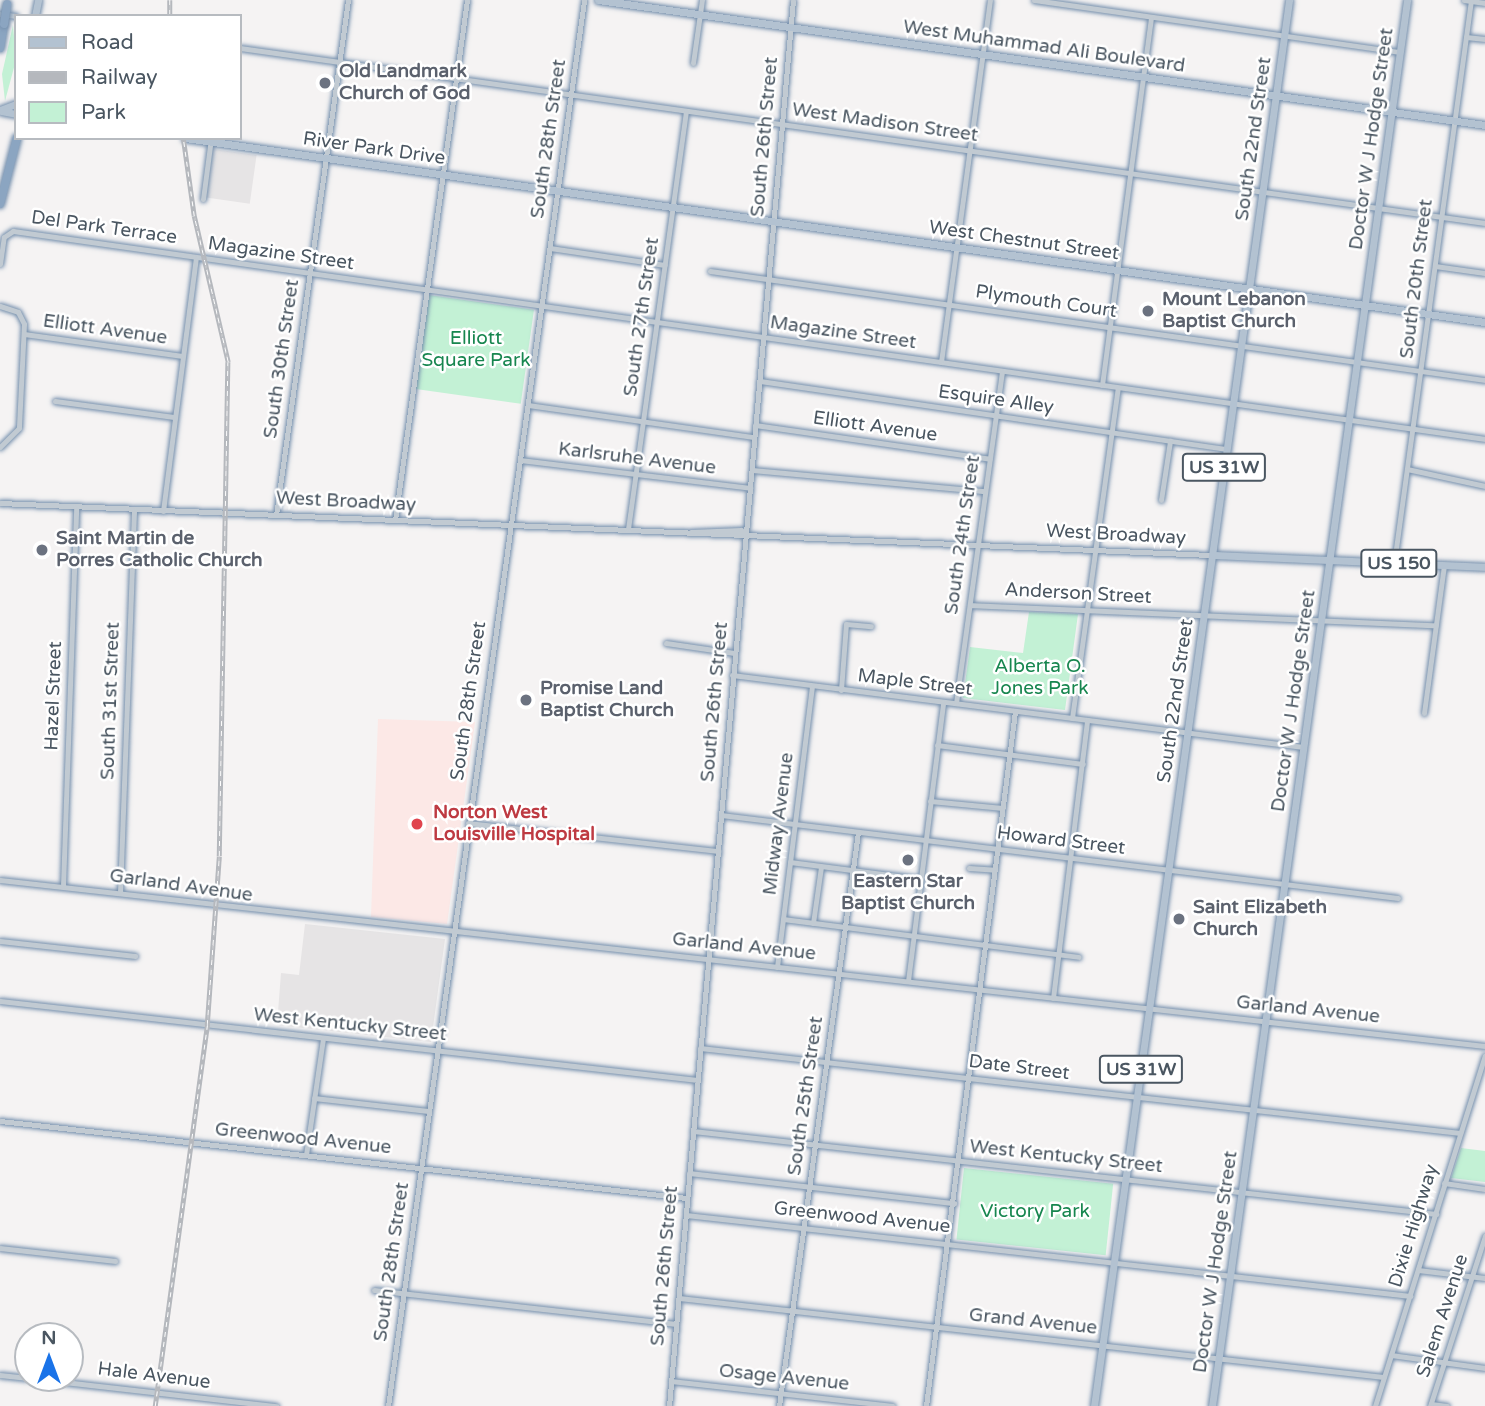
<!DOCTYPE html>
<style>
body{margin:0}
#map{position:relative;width:1485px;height:1406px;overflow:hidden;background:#f5f3f3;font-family:"Varela Round",sans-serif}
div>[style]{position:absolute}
.education>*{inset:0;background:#e6e4e5;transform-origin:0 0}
.medical>*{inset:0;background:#fce8e6}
.green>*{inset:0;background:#c3f1d5;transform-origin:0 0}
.roads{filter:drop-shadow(0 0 2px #7690ad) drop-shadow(0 0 2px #7690ad)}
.minor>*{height:5px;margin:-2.5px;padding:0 2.5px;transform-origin:2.5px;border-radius:2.5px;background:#c1cad2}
.major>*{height:7px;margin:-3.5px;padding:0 3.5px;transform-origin:3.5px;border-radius:3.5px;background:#b3c2d1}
.highway>*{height:8px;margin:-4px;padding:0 4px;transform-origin:4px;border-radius:4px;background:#8ba5c1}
.rail>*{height:4.5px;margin-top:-2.25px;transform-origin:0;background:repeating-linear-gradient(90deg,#fff 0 5px,#b5b8bd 0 10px);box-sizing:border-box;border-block:2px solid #b5b8bd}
.bridges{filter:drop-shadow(0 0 2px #7690ad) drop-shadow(0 0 2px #7690ad)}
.highway-bridge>*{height:8px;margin:-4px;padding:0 4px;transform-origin:4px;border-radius:4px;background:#8ba5c1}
.dots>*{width:19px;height:19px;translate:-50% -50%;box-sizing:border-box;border:4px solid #fff;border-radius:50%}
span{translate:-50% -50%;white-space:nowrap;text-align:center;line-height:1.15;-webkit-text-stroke:5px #fff;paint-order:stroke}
.shield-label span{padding:2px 5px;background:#fff;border:2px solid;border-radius:5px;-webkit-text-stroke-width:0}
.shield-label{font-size:18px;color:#4a5661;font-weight:700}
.street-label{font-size:19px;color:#4a5661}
.worship-label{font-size:19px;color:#5b616d;font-weight:700}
.left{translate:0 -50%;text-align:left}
.park-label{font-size:19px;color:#17864f}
.health-label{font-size:19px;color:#be3a42;font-weight:700}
.legend{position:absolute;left:14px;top:14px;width:228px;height:126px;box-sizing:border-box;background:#fff;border:2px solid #b7bbc0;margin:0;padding:9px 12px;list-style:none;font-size:21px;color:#4a5661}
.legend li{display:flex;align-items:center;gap:14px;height:35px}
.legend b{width:35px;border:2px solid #b7bbc0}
.north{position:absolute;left:14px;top:1322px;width:70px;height:70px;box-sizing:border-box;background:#fff;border:2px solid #b7bbc0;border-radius:50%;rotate:0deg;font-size:19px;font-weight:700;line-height:28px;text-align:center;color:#4a5661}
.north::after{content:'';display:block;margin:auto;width:24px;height:32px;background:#1a73e8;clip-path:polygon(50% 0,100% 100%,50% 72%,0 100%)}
</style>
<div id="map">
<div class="education">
<i style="left:213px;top:149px;width:44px;height:49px;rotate:8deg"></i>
<i style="clip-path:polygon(305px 924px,445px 939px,431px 1042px,277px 1025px,281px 973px,299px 975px)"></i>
</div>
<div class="medical">
<i style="clip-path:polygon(378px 719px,475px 722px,447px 924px,371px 917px)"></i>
</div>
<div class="green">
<i style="clip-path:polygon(13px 25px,16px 60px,5px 101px,2px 74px)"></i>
<i style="left:429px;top:295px;width:106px;height:95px;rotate:8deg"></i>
<i style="clip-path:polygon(1029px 612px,1078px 614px,1065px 710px,963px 698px,970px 647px,1023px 653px)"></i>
<i style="clip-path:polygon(1461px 1148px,1485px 1151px,1485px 1182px,1451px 1178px)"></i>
<i style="left:964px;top:1168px;width:150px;height:72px;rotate:6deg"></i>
</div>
<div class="roads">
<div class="minor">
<i style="left:1034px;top:0;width:370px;rotate:8.1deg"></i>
<i style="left:1464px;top:0;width:21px;rotate:8deg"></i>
<i style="left:0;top:14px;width:16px;rotate:7deg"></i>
<i style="left:1466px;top:37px;width:19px;rotate:6deg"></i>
<i style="left:240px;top:48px;width:1257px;rotate:8deg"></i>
<i style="left:693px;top:63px;width:64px;rotate:-81.9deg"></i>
<i style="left:203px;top:199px;width:62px;rotate:-82.5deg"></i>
<i style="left:550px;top:248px;width:116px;rotate:8.4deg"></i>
<i style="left:0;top:264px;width:27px;rotate:-82deg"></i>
<i style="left:4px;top:237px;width:11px;rotate:-34deg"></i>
<i style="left:13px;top:231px;width:1487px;rotate:8.04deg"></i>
<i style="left:1435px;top:266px;width:50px;rotate:8deg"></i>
<i style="left:710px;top:271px;width:783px;rotate:8.01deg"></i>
<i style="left:0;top:306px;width:19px;rotate:18deg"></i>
<i style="left:18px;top:312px;width:13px;rotate:63deg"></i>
<i style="left:24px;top:324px;width:104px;rotate:92.8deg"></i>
<i style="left:19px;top:428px;width:27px;rotate:135deg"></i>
<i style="left:24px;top:334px;width:160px;rotate:7.9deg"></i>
<i style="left:941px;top:362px;width:365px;rotate:-82.3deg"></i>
<i style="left:760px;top:381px;width:472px;rotate:8.3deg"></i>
<i style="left:1102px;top:385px;width:371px;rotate:-82.4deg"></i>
<i style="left:55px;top:401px;width:120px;rotate:7.7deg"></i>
<i style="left:528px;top:405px;width:228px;rotate:8.1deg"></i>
<i style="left:755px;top:425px;width:237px;rotate:8.2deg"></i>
<i style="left:520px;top:460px;width:232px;rotate:6.9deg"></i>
<i style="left:1407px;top:469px;width:80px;rotate:12.3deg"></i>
<i style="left:752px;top:470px;width:234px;rotate:5.2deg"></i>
<i style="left:1161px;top:500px;width:60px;rotate:-81.3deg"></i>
<i style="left:0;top:503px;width:1213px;rotate:2.46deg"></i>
<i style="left:163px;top:511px;width:255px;rotate:-82.6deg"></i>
<i style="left:276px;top:515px;width:520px;rotate:-82.04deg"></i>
<i style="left:395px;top:520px;width:525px;rotate:-82.12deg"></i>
<i style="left:628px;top:529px;width:422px;rotate:-82.1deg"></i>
<i style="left:691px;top:532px;width:50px;rotate:-2.3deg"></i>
<i style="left:741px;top:530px;width:7px;rotate:45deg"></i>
<i style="left:1394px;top:563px;width:568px;rotate:-82.21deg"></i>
<i style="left:970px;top:605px;width:466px;rotate:2.5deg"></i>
<i style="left:666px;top:643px;width:69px;rotate:8.4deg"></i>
<i style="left:732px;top:675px;width:576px;rotate:7.19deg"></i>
<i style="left:841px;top:690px;width:66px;rotate:-85.7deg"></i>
<i style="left:846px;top:624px;width:25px;rotate:5deg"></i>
<i style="left:956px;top:703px;width:335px;rotate:-82.1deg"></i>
<i style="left:1424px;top:713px;width:149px;rotate:-82.3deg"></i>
<i style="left:1072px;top:718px;width:333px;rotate:-82.1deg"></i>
<i style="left:937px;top:745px;width:147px;rotate:7.4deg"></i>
<i style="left:930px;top:801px;width:73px;rotate:5.5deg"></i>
<i style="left:721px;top:815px;width:682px;rotate:6.99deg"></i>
<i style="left:468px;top:823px;width:252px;rotate:6.4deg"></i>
<i style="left:790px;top:862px;width:132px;rotate:7.4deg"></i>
<i style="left:969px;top:868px;width:26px;rotate:4deg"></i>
<i style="left:0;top:880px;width:1494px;rotate:6.38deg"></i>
<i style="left:63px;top:886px;width:379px;rotate:-88deg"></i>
<i style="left:120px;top:893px;width:383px;rotate:-87.9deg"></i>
<i style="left:783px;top:919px;width:298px;rotate:7.3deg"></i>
<i style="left:813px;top:923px;width:57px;rotate:-81.9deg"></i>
<i style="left:0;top:941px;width:136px;rotate:6.3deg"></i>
<i style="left:777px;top:967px;width:283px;rotate:-82.9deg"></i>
<i style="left:908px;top:981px;width:281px;rotate:-82.8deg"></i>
<i style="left:1053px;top:998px;width:280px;rotate:-83deg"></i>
<i style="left:0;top:1001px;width:702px;rotate:6.46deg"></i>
<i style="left:700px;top:1048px;width:765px;rotate:6.38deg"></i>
<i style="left:314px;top:1098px;width:115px;rotate:6.5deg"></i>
<i style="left:0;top:1121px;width:690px;rotate:6.4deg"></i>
<i style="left:693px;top:1131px;width:748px;rotate:6.37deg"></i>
<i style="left:306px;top:1155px;width:118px;rotate:-81.7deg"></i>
<i style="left:689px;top:1173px;width:267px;rotate:6.5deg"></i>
<i style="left:1444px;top:1183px;width:41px;rotate:8.3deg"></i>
<i style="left:686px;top:1215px;width:729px;rotate:6.38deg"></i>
<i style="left:0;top:1248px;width:116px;rotate:6.4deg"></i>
<i style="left:1418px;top:1270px;width:67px;rotate:6.8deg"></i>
<i style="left:374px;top:1290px;width:304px;rotate:6.4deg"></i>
<i style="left:679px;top:1298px;width:709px;rotate:6.39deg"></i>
<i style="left:1391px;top:1355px;width:95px;rotate:7.9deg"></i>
<i style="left:0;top:1375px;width:28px;rotate:6deg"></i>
<i style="left:29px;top:1378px;width:249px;rotate:6.5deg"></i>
<i style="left:671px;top:1381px;width:223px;rotate:6.4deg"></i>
<i style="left:1431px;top:1404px;width:16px;rotate:7deg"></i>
<i style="left:388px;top:1406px;width:1420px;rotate:-82.06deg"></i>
<i style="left:669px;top:1406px;width:1411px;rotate:-84.96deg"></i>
<i style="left:779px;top:1406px;width:579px;rotate:-82.16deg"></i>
<i style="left:926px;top:1406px;width:701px;rotate:-82.7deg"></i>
<i style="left:1375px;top:1406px;width:367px;rotate:-72.6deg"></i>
<i style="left:1430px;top:1406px;width:179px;rotate:-72.1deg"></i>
</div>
<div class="major">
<i style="left:598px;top:0;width:896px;rotate:8.02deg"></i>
<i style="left:35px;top:16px;width:16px;rotate:-79deg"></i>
<i style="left:0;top:110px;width:17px;rotate:-21deg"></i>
<i style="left:1px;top:111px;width:15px;rotate:11deg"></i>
<i style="left:185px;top:138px;width:1313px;rotate:8.06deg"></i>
<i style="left:1212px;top:555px;width:273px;rotate:2.5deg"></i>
<i style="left:1094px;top:1406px;width:1419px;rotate:-82.1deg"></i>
<i style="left:1212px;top:1406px;width:1419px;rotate:-82.1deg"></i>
</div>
<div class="highway">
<i style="left:0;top:48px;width:24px;rotate:-81deg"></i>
<i style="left:0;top:204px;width:68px;rotate:-75.6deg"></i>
</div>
</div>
<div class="rail">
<i style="left:170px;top:0;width:16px;rotate:90deg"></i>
<i style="left:155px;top:1406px;width:385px;rotate:-82.2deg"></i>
<i style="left:207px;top:1025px;width:169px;rotate:-85.9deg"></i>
<i style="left:219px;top:856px;width:494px;rotate:-89deg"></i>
<i style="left:228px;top:362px;width:150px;rotate:-103.1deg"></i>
<i style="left:194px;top:216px;width:79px;rotate:-98deg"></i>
</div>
<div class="bridges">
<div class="highway-bridge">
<i style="left:4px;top:24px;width:20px;rotate:-81deg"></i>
</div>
</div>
<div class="dots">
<i style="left:325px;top:83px;background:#6b7280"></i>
<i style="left:1148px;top:311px;background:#6b7280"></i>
<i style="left:42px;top:550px;background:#6b7280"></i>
<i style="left:526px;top:700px;background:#6b7280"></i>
<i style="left:417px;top:824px;background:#e0444e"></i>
<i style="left:908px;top:860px;background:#6b7280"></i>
<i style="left:1179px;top:919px;background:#6b7280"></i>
</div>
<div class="shield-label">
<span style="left:1224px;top:467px">US 31W</span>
<span style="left:1399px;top:563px">US 150</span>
<span style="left:1141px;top:1069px">US 31W</span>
</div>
<div class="street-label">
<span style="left:1044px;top:47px;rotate:8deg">West Muhammad Ali Boulevard</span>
<span style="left:885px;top:123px;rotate:8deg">West Madison Street</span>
<span style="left:765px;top:137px;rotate:-85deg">South 26th Street</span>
<span style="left:549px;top:139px;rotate:-82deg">South 28th Street</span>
<span style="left:1254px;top:139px;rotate:-82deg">South 22nd Street</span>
<span style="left:1372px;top:139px;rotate:-82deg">Doctor W J Hodge Street</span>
<span style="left:374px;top:149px;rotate:8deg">River Park Drive</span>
<span style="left:104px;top:228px;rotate:8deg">Del Park Terrace</span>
<span style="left:1024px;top:241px;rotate:8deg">West Chestnut Street</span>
<span style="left:281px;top:254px;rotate:8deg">Magazine Street</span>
<span style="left:1417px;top:279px;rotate:-83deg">South 20th Street</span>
<span style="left:1046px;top:302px;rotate:8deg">Plymouth Court</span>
<span style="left:642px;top:317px;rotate:-82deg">South 27th Street</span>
<span style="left:105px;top:330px;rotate:8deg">Elliott Avenue</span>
<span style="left:843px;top:333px;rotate:8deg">Magazine Street</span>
<span style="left:282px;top:359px;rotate:-82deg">South 30th Street</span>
<span style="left:996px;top:400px;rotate:8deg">Esquire Alley</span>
<span style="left:875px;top:427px;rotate:8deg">Elliott Avenue</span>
<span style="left:637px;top:459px;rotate:7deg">Karlsruhe Avenue</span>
<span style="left:346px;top:502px;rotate:3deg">West Broadway</span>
<span style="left:963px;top:535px;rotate:-82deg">South 24th Street</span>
<span style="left:1116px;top:535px;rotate:3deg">West Broadway</span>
<span style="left:1078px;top:594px;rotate:3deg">Anderson Street</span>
<span style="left:915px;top:683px;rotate:7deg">Maple Street</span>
<span style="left:54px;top:696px;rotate:-88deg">Hazel Street</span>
<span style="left:111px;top:701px;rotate:-88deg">South 31st Street</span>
<span style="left:469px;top:701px;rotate:-82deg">South 28th Street</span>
<span style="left:1176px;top:701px;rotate:-82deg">South 22nd Street</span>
<span style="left:1294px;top:701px;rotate:-82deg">Doctor W J Hodge Street</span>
<span style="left:715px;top:702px;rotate:-85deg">South 26th Street</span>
<span style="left:779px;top:824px;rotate:-83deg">Midway Avenue</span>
<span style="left:1061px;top:841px;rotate:7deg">Howard Street</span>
<span style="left:181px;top:886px;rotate:8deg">Garland Avenue</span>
<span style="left:744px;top:947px;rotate:6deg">Garland Avenue</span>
<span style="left:1308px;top:1010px;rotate:6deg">Garland Avenue</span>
<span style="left:350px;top:1025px;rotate:6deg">West Kentucky Street</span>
<span style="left:1019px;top:1068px;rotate:7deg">Date Street</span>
<span style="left:806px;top:1096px;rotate:-82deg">South 25th Street</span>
<span style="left:303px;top:1139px;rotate:6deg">Greenwood Avenue</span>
<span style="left:1066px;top:1157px;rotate:6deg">West Kentucky Street</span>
<span style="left:862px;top:1218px;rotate:6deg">Greenwood Avenue</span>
<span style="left:1414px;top:1226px;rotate:-73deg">Dixie Highway</span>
<span style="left:392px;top:1262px;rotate:-82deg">South 28th Street</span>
<span style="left:1216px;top:1262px;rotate:-82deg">Doctor W J Hodge Street</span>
<span style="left:665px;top:1266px;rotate:-85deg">South 26th Street</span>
<span style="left:1443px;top:1316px;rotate:-72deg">Salem Avenue</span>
<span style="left:1033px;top:1322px;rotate:6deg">Grand Avenue</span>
<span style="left:154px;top:1376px;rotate:7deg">Hale Avenue</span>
<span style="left:784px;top:1378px;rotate:6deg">Osage Avenue</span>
</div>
<div class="worship-label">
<span class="left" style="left:339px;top:83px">Old Landmark<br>Church of God</span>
<span class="left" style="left:1162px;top:311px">Mount Lebanon<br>Baptist Church</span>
<span class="left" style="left:56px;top:550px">Saint Martin de<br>Porres Catholic Church</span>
<span class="left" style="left:540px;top:700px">Promise Land<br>Baptist Church</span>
<span style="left:908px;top:893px">Eastern Star<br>Baptist Church</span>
<span class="left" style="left:1193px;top:919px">Saint Elizabeth<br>Church</span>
</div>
<div class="park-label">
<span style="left:476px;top:350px">Elliott<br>Square Park</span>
<span style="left:1040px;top:678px">Alberta O.<br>Jones Park</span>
<span style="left:1035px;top:1212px">Victory Park</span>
</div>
<div class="health-label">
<span class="left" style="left:433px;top:824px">Norton West<br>Louisville Hospital</span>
</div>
<ul class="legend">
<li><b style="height:9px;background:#b3c2d1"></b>Road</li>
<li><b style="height:9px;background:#b5b8bd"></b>Railway</li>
<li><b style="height:19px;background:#c3f1d5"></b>Park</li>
</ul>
<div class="north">N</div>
</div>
